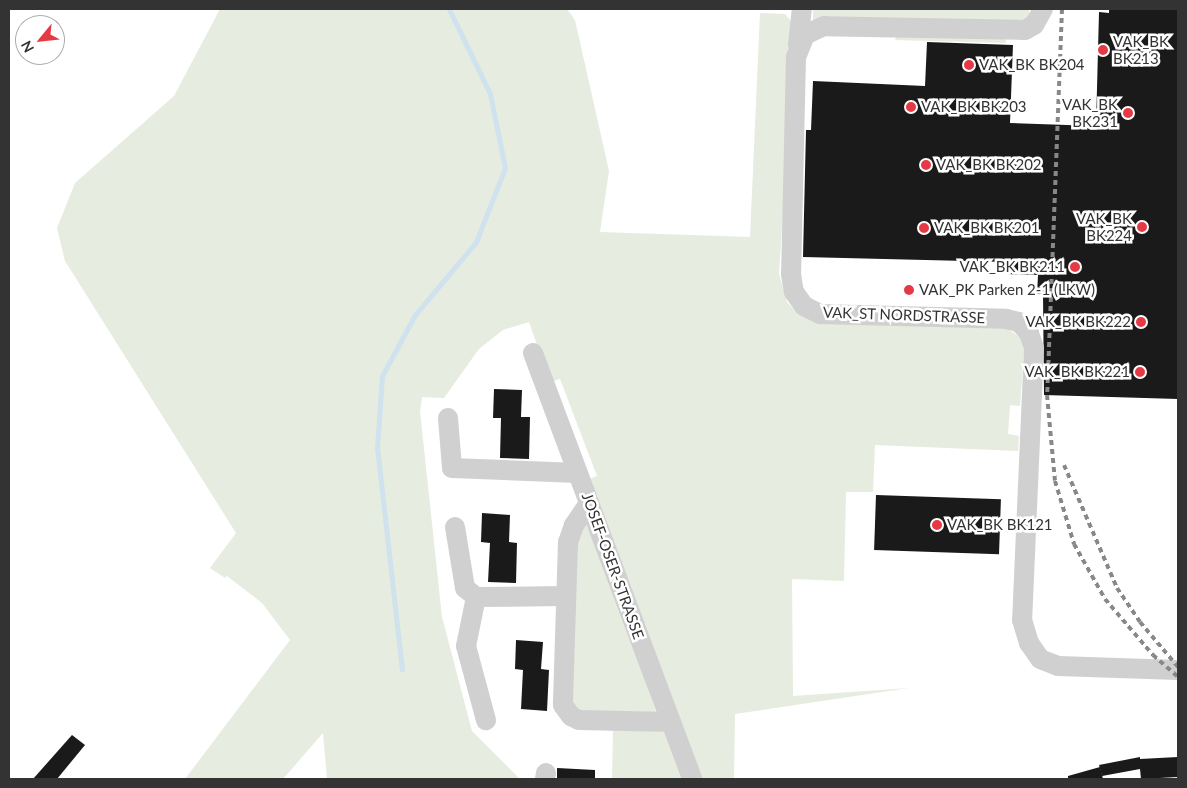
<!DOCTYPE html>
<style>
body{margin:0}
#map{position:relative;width:1187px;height:788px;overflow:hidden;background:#fff;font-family:Lato,sans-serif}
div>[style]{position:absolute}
.green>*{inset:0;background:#e6ecdf;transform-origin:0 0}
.stream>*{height:4.5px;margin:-2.25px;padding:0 2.25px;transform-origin:2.25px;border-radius:2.25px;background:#cfe2ee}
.building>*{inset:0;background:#1a1a1a;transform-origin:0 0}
.minor>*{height:20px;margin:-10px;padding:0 10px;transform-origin:10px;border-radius:10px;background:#d0d0d0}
.rail>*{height:4px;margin-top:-2px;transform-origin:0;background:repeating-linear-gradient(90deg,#888 0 5px,transparent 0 9px)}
.dots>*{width:14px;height:14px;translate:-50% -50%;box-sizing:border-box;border:2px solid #fff;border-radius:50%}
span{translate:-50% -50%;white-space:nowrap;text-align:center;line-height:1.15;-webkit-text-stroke:5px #fff;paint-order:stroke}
.poi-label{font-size:15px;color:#333}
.left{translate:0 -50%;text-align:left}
.right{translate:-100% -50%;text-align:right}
.street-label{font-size:15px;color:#333}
.frame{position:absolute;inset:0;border:10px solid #333;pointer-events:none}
.north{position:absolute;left:15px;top:15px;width:50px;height:50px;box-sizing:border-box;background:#fff;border:1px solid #adadad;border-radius:50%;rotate:242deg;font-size:14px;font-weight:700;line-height:20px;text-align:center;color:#333}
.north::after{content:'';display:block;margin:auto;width:18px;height:22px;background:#e63946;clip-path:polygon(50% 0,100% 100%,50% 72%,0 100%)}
</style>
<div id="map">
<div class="green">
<i style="clip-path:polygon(220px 9px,567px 9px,575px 20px,609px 171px,600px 232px,750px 237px,760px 13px,785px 14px,791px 21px,788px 128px,779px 274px,787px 302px,798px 313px,1005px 327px,1021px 338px,1024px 351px,1020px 406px,1010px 405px,1008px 434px,1019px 436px,1018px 451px,875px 445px,873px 492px,846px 492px,844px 581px,792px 579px,793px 696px,909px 688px,735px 714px,734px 779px,699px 779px,587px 480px,597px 476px,560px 379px,550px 382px,529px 322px,503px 330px,479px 349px,444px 398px,422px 397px,420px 411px,442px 617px,472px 731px,520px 779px,327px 779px,323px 733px,283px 779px,185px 779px,290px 640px,262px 603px,227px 576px,225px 578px,210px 568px,236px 533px,65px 261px,57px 228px,75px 183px,174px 96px)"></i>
<i style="left:813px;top:9px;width:216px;height:13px"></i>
<i style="clip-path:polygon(897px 35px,1005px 36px,1006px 43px,895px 40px)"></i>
<i style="clip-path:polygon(586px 524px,608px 572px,656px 712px,581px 716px,569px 703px,572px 543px)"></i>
<i style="clip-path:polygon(613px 729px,664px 732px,685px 779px,612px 779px)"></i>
</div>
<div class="stream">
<i style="left:402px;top:670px;width:223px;rotate:-96.4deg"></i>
<i style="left:377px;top:448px;width:72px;rotate:-86deg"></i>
<i style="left:382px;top:376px;width:69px;rotate:-61.6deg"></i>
<i style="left:415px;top:315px;width:95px;rotate:-50.1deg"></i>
<i style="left:476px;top:242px;width:79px;rotate:-68.6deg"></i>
<i style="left:505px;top:168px;width:76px;rotate:-101.5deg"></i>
<i style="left:490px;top:94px;width:94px;rotate:-115.8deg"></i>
</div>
<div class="building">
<i style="clip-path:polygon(1109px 9px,1178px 9px,1178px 399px,1044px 395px,1043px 294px,1037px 294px,1038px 275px,1006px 274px,1007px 262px,803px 257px,806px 130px,811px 130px,813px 81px,925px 86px,927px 42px,1013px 45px,1010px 123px,1096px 126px,1099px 12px,1109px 13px)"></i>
<i style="clip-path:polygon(494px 389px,522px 390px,521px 417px,530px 417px,529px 459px,500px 458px,501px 418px,493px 418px)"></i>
<i style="left:876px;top:495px;width:125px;height:55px;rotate:2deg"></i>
<i style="clip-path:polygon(482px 513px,510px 515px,509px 542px,517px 543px,516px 583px,488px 582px,490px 543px,481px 542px)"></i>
<i style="clip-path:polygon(516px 640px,543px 642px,541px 669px,549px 670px,547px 711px,521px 709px,523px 670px,515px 669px)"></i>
<i style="clip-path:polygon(72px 735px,85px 745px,57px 779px,33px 779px)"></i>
<i style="clip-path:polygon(1140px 757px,1140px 763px,1140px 759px,1178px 757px,1178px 777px,1141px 779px,1140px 769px,1102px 776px,1099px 765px)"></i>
<i style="clip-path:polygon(1100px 767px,1103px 779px,1068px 779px,1068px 776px)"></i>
<i style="clip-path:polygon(557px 768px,595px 770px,595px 779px,557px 779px)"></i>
</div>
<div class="minor">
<i style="left:1043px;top:9px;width:18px;rotate:119deg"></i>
<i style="left:1034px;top:25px;width:10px;rotate:151deg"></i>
<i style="left:1025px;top:30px;width:201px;rotate:-178.9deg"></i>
<i style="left:824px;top:26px;width:21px;rotate:155deg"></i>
<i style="left:805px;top:35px;width:24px;rotate:112deg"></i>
<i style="left:796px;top:57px;width:217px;rotate:91.3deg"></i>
<i style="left:791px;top:274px;width:18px;rotate:81deg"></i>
<i style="left:794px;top:292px;width:17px;rotate:54deg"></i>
<i style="left:804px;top:306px;width:18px;rotate:27deg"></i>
<i style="left:820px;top:314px;width:186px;rotate:1.5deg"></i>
<i style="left:1006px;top:319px;width:13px;rotate:13deg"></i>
<i style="left:1019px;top:322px;width:15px;rotate:48deg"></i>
<i style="left:1029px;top:333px;width:16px;rotate:72deg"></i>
<i style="left:1034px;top:348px;width:272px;rotate:92.5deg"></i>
<i style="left:1022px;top:620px;width:24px;rotate:73deg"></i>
<i style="left:1029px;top:643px;width:19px;rotate:55deg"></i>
<i style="left:1040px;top:659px;width:19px;rotate:21deg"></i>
<i style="left:1058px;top:666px;width:120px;rotate:1.9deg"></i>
<i style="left:798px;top:45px;width:36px;rotate:-84deg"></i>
<i style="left:533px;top:353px;width:455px;rotate:69.5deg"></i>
<i style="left:448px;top:418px;width:50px;rotate:85.4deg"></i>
<i style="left:452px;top:468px;width:126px;rotate:2.3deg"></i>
<i style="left:589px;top:503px;width:27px;rotate:124deg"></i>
<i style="left:574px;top:525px;width:18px;rotate:109deg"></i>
<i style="left:568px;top:542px;width:163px;rotate:91.8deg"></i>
<i style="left:563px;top:705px;width:14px;rotate:54deg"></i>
<i style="left:571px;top:716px;width:9px;rotate:27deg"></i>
<i style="left:579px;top:720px;width:92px;rotate:1.2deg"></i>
<i style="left:455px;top:527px;width:62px;rotate:80.7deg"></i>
<i style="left:465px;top:588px;width:14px;rotate:39deg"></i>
<i style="left:476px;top:597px;width:89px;rotate:-0.6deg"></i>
<i style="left:476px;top:597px;width:50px;rotate:101.5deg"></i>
<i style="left:466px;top:646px;width:77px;rotate:74.9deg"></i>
<i style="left:545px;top:779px;width:6px;rotate:-81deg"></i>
</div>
<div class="rail">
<i style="left:1062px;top:9px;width:386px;rotate:92.2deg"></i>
<i style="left:1047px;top:395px;width:86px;rotate:84.7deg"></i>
<i style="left:1055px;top:481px;width:66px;rotate:73.2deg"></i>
<i style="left:1074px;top:544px;width:63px;rotate:60.6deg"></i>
<i style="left:1105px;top:599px;width:74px;rotate:49.4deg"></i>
<i style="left:1153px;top:655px;width:33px;rotate:41deg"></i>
<i style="left:1064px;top:465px;width:134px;rotate:66.7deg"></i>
<i style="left:1117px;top:588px;width:41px;rotate:55.9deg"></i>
<i style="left:1140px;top:622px;width:59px;rotate:49.8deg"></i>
</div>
<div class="dots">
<i style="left:1103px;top:50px;background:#e63946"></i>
<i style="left:969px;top:65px;background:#e63946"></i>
<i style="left:911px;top:107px;background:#e63946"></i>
<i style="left:1128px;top:113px;background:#e63946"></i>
<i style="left:926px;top:165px;background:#e63946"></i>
<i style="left:1142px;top:227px;background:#e63946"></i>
<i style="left:924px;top:228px;background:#e63946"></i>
<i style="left:1075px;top:267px;background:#e63946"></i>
<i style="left:909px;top:290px;background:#e63946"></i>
<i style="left:1141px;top:322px;background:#e63946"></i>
<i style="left:1140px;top:372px;background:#e63946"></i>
<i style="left:937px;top:525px;background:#e63946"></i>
</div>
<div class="poi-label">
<span class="left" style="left:1113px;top:50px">VAK_BK<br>BK213</span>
<span class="left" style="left:979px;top:65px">VAK_BK BK204</span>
<span class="right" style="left:1118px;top:113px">VAK_BK<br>BK231</span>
<span class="left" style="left:921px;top:107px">VAK_BK BK203</span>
<span class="left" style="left:936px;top:165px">VAK_BK BK202</span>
<span class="right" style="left:1132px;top:227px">VAK_BK<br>BK224</span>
<span class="left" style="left:934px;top:228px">VAK_BK BK201</span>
<span class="right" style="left:1065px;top:267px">VAK_BK BK211</span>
<span class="left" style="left:919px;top:290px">VAK_PK Parken 2-1 (LKW)</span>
<span class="right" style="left:1131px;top:322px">VAK_BK BK222</span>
<span class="right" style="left:1130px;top:372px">VAK_BK BK221</span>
<span class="left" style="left:947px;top:525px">VAK_BK BK121</span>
</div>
<div class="street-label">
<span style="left:904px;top:315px;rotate:2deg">VAK_ST NORDSTRASSE</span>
<span style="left:613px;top:566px;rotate:70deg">JOSEF-OSER-STRASSE</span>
</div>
<div class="frame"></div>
<div class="north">N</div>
</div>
